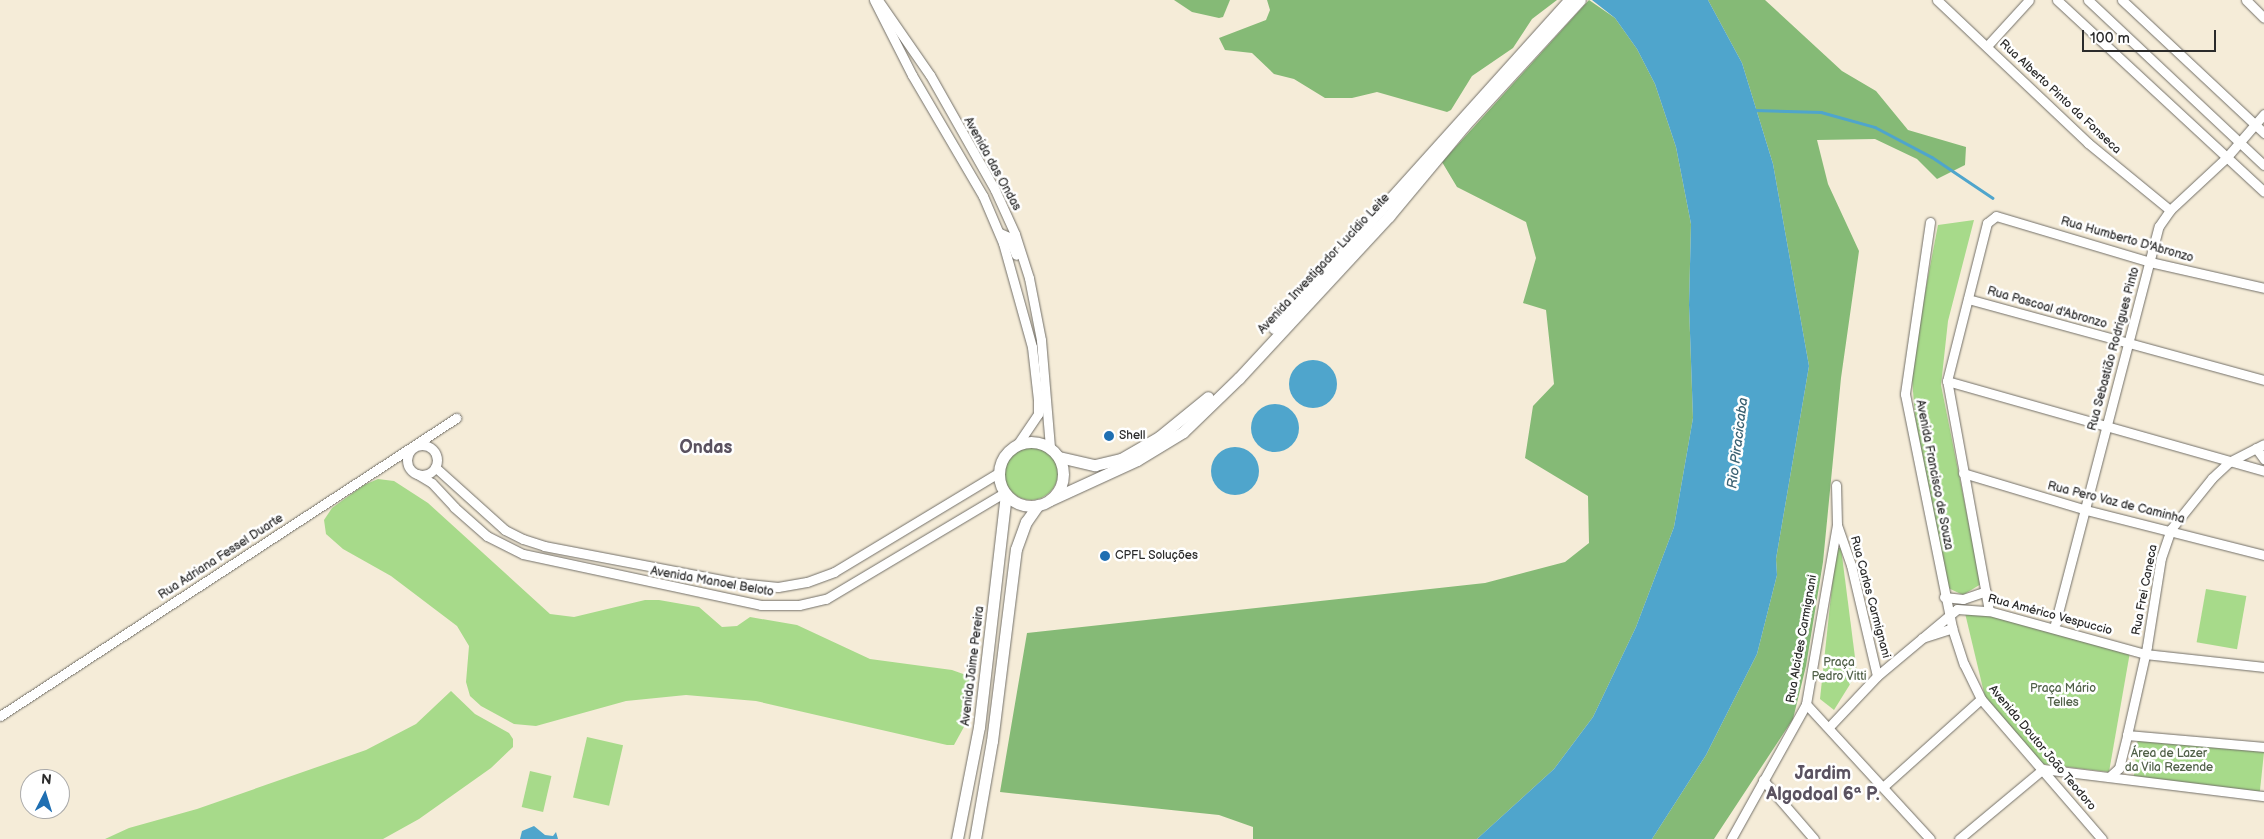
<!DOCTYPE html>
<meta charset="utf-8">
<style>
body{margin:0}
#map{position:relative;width:2264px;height:839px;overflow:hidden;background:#f5ecd8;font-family:"Balsamiq Sans",sans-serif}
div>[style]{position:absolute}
.green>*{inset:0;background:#a7da8a;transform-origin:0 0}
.round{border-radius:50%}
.forest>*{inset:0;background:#85ba76}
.water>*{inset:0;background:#4fa5cc}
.stream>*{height:2.5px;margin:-1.25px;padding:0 1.25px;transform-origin:1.25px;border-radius:1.25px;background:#4fa5cc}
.roads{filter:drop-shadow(0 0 1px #726f68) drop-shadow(0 0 1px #726f68)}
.minor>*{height:9px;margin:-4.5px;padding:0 4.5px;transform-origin:4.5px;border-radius:4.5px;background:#fff}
.minor>.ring{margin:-4.5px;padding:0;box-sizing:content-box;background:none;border:9px solid #fff;border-radius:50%}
.secondary>*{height:11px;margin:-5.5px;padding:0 5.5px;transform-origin:5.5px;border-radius:5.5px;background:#fff}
.secondary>.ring{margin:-5.5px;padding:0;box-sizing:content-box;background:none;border:11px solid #fff;border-radius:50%}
.dots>*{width:14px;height:14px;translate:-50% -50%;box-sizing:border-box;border:2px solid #fff;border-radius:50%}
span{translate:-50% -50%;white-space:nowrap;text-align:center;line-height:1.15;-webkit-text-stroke:5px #fff;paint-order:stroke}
.street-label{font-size:12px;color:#2b2b2b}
.poi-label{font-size:12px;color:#2b2b2b}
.left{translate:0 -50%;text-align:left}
.park-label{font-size:12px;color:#506048}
.water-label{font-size:14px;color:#3b6273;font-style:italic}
.district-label{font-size:18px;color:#5a5260;font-weight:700}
.north{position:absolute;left:20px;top:769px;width:50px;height:50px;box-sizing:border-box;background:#fff;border:1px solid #aaa;border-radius:50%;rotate:5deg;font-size:14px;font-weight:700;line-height:20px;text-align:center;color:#2b2b2b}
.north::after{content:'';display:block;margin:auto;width:18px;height:22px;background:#1f6fb2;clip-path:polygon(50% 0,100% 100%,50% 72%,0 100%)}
.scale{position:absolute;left:2082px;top:30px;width:134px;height:22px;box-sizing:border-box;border:2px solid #2b2b2b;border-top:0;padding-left:6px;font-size:15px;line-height:18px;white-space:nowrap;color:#2b2b2b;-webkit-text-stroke:4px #fff;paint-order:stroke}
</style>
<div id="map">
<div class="green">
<i style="clip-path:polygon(1974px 220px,1948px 321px,1941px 385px,1981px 584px,1963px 595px,1946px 587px,1915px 417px,1911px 365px,1938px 225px)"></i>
<i class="round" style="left:1004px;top:446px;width:54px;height:54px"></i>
<i style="clip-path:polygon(378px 479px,394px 481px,428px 503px,550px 614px,574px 617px,645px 600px,659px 600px,699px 607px,722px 627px,737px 626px,750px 617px,797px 625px,870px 659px,952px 670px,966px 675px,971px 681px,971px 689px,965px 725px,954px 745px,947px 745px,756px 701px,686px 695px,626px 701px,536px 726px,514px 724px,481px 706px,470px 696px,466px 682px,469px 646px,457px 626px,391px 576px,343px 549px,326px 534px,324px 520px,332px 508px,364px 485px)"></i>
<i style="clip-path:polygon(1836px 548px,1841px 548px,1857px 673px,1834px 710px,1820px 699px)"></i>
<i style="left:2206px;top:589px;width:41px;height:54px;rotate:10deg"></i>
<i style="clip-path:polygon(1965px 613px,1988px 614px,2130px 652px,2109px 772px,2043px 764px,1985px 697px)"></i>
<i style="clip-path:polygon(451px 691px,475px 714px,509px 733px,513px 739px,513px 747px,491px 768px,419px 819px,383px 839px,105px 839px,129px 828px,197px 809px,366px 750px,416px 724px)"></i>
<i style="left:2138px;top:736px;width:127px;height:43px;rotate:6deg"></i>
<i style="left:587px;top:737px;width:37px;height:62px;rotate:13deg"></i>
<i style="left:530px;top:771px;width:22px;height:37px;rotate:13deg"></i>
</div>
<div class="forest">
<i style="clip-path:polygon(1174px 0,1230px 0,1223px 17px,1219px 18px,1192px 12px)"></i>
<i style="clip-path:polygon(1267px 0,1557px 0,1532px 19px,1513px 48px,1472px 76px,1451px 110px,1447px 112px,1377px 92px,1352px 98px,1325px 98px,1294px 79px,1274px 74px,1252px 53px,1225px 50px,1219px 38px,1266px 20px,1270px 10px)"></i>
<i style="clip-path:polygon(1589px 0,1615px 18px,1637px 49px,1655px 84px,1676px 147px,1691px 224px,1689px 305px,1693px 418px,1674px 527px,1636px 627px,1593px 717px,1554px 769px,1477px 839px,1253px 839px,1253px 827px,1219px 815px,1000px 792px,1027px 633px,1485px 583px,1565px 562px,1589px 543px,1588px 496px,1525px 458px,1533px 406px,1554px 384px,1546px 310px,1523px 303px,1536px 258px,1526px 222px,1457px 187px,1442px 162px)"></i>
<i style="clip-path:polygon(1708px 0,1765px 0,1842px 71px,1876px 91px,1908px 130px,1966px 147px,1965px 165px,1937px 179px,1917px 159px,1875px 139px,1817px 140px,1828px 184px,1859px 251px,1841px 378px,1823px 562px,1806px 666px,1793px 719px,1714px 839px,1652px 839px,1706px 755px,1757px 654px,1777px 575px,1776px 559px,1809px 366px,1773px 164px,1742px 63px)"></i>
</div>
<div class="water">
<i style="clip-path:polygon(1592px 0,1708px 0,1742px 63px,1773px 164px,1809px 366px,1776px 559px,1777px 575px,1757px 654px,1706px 755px,1652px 839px,1477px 839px,1554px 769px,1593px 717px,1636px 627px,1674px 527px,1693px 418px,1689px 305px,1691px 224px,1676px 147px,1655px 84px,1637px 49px,1615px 18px)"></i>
<i class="round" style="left:1289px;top:360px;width:48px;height:48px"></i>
<i class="round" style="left:1251px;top:404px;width:48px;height:48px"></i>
<i class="round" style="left:1211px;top:447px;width:48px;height:48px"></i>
<i style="clip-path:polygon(534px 826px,545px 835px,553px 836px,556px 832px,558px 839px,520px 839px,522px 831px)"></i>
</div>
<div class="stream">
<i style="left:1754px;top:110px;width:67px;rotate:1.7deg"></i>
<i style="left:1821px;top:112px;width:56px;rotate:15.5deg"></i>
<i style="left:1875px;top:127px;width:64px;rotate:27.8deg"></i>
<i style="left:1932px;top:157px;width:73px;rotate:33.9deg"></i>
</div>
<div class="roads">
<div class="minor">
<i style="left:874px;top:0;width:84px;rotate:63.1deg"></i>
<i style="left:912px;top:75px;width:140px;rotate:59.6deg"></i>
<i style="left:983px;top:196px;width:51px;rotate:66.9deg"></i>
<i style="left:1003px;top:243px;width:108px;rotate:74.4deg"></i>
<i style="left:1032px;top:347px;width:53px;rotate:83.5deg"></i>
<i style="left:1038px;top:400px;width:14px;rotate:90deg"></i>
<i style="left:1038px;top:414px;width:36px;rotate:124deg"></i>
<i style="left:878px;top:0;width:91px;rotate:55.3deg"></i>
<i style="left:930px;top:75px;width:132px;rotate:60.5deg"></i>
<i style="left:995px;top:190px;width:48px;rotate:65.6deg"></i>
<i style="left:1015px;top:234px;width:46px;rotate:72.3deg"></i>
<i style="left:1029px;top:278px;width:63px;rotate:79deg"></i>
<i style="left:1041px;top:340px;width:107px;rotate:85.2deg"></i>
<i style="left:1937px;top:0;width:208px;rotate:43.4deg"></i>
<i style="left:2088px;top:143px;width:106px;rotate:39.3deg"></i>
<i style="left:2057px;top:0;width:282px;rotate:42.8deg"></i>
<i style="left:2088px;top:0;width:241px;rotate:43.2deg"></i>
<i style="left:2122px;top:0;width:195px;rotate:43.1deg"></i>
<i style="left:2246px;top:0;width:25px;rotate:45deg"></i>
<i style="left:1987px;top:46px;width:62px;rotate:-47.6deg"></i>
<i style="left:1930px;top:222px;width:174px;rotate:98.3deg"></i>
<i style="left:1905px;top:394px;width:239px;rotate:78.6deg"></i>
<i style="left:1952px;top:628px;width:38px;rotate:72deg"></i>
<i style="left:1964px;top:664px;width:39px;rotate:64deg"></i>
<i style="left:1981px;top:699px;width:185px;rotate:49.2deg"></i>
<i style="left:1000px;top:233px;width:10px;rotate:24deg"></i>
<i style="left:1009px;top:237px;width:19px;rotate:69deg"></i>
<i style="left:1968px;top:299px;width:307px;rotate:15.3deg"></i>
<i style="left:1947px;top:381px;width:330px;rotate:15.8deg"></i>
<i class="ring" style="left:407px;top:445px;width:21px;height:21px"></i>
<i style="left:2256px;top:448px;width:14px;rotate:54deg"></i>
<i style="left:435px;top:467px;width:94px;rotate:42deg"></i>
<i style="left:505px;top:530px;width:20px;rotate:27deg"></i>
<i style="left:523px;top:539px;width:22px;rotate:18deg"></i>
<i style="left:544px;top:546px;width:197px;rotate:10.8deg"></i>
<i style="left:738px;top:583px;width:40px;rotate:5.7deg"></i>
<i style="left:778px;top:587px;width:29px;rotate:-10deg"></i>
<i style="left:807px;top:582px;width:29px;rotate:-20deg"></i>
<i style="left:834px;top:572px;width:192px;rotate:-31.1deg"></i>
<i style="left:1963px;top:473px;width:128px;rotate:16.7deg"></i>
<i style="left:2086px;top:510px;width:184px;rotate:14.2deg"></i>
<i style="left:417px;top:474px;width:17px;rotate:31deg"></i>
<i style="left:432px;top:483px;width:33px;rotate:47deg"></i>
<i style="left:454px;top:507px;width:44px;rotate:41.3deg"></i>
<i style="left:487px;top:536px;width:40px;rotate:26.6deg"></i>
<i style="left:523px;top:554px;width:243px;rotate:12.1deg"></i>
<i style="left:761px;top:605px;width:38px"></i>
<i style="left:799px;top:605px;width:28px;rotate:-13deg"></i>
<i style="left:826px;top:599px;width:207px;rotate:-30.8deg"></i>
<i style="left:1837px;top:525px;width:42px;rotate:70.7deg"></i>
<i style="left:1851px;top:565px;width:114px;rotate:76.8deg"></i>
<i style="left:1944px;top:597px;width:19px;rotate:6deg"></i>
<i style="left:1963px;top:599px;width:24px;rotate:-19deg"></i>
<i style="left:1989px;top:611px;width:234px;rotate:-100.3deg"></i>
<i style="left:1947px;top:381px;width:163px;rotate:-75.8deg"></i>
<i style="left:1987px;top:223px;width:11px;rotate:-38deg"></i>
<i style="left:1996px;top:216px;width:161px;rotate:16.6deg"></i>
<i style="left:2150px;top:262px;width:117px;rotate:12.8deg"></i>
<i style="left:2054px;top:628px;width:415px;rotate:-75.4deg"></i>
<i style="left:2159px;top:226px;width:19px;rotate:-55deg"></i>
<i style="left:2170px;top:210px;width:76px;rotate:-42.9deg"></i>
<i style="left:2226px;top:158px;width:58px;rotate:-49.2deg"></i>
<i style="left:1922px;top:638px;width:32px;rotate:-18deg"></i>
<i style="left:1806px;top:704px;width:183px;rotate:47.4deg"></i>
<i style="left:0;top:716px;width:545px;rotate:-33.16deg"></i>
<i style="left:1829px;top:727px;width:70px;rotate:-46.7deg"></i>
<i style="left:1877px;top:676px;width:104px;rotate:-39.9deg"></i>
<i style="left:1957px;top:609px;width:32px;rotate:4deg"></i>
<i style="left:1989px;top:611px;width:162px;rotate:15.4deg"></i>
<i style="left:2145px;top:654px;width:120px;rotate:6.2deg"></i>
<i style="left:2127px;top:735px;width:138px;rotate:5deg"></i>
<i style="left:2043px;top:769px;width:223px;rotate:7deg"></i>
<i style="left:2109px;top:777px;width:13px;rotate:-42deg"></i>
<i style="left:2119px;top:768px;width:34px;rotate:-76deg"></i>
<i style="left:2127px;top:735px;width:91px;rotate:-77.3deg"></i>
<i style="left:2147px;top:646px;width:89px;rotate:-81deg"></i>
<i style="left:2161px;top:558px;width:31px;rotate:-71deg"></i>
<i style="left:2171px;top:529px;width:65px;rotate:-51.2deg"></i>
<i style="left:2212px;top:478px;width:23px;rotate:-43deg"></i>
<i style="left:2229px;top:462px;width:39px;rotate:-27deg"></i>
<i style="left:1763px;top:780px;width:78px;rotate:49.2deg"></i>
<i style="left:1884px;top:786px;width:130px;rotate:-41.9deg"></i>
<i style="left:1731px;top:839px;width:154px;rotate:-60.9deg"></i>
<i style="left:1806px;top:704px;width:182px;rotate:-80.2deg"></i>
<i style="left:1837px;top:525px;width:40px;rotate:-91.4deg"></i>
<i style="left:1959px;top:839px;width:109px;rotate:-39.8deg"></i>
</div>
<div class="secondary">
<i style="left:1274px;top:328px;width:441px;rotate:-48deg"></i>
<i class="ring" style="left:999px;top:442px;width:53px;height:53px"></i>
<i style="left:1059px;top:457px;width:37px;rotate:13deg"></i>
<i style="left:1095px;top:465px;width:27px;rotate:-13deg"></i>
<i style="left:1121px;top:459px;width:44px;rotate:-30.1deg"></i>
<i style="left:1159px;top:437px;width:63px;rotate:-39.2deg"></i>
<i style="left:1050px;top:500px;width:96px;rotate:-24.7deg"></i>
<i style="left:1137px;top:460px;width:54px;rotate:-31.3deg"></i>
<i style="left:1183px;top:432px;width:78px;rotate:-44deg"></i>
<i style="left:1239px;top:378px;width:221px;rotate:-47.2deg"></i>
<i style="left:1389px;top:216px;width:117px;rotate:-50.2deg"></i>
<i style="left:1464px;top:126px;width:171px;rotate:-47.4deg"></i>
<i style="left:957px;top:839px;width:114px;rotate:-78.9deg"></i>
<i style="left:979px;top:727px;width:234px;rotate:-83.4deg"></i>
<i style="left:975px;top:839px;width:99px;rotate:-80.2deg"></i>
<i style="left:992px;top:741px;width:193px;rotate:-82.9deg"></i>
<i style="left:1016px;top:549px;width:29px;rotate:-70deg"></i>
<i style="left:1026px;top:522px;width:21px;rotate:-55deg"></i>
</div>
</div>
<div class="dots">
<i style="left:1109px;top:436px;background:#1f6fb2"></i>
<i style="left:1105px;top:556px;background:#1f6fb2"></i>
</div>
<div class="street-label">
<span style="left:2060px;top:97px;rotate:43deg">Rua Alberto Pinto da Fonseca</span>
<span style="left:992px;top:164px;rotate:61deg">Avenida das Ondas</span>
<span style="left:2127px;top:240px;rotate:16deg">Rua Humberto D'Abronzo</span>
<span style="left:1324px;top:264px;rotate:-47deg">Avenida Investigador Lucídio Leite</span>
<span style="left:2047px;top:308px;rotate:16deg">Rua Pascoal d'Abronzo</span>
<span style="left:2114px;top:349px;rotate:-75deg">Rua Sebastião Rodrigues Pinto</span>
<span style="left:1934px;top:475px;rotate:79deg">Avenida Francisco de Souza</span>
<span style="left:2116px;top:503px;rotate:14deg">Rua Pero Vaz de Caminha</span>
<span style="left:221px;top:557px;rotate:-33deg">Rua Adriana Fessel Duarte</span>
<span style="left:712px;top:582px;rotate:10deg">Avenida Manoel Beloto</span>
<span style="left:2145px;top:590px;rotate:-79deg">Rua Frei Caneca</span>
<span style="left:1870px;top:597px;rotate:75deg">Rua Carlos Carmignani</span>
<span style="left:2050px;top:615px;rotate:15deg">Rua Américo Vespuccio</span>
<span style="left:1802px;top:639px;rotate:-80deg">Rua Alcides Carmignani</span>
<span style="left:973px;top:666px;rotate:-83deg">Avenida Jaime Pereira</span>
<span style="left:2042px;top:748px;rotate:50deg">Avenida Doutor João Teodoro</span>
</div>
<div class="poi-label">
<span class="left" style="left:1119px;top:436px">Shell</span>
<span class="left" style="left:1115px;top:556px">CPFL Soluções</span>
</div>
<div class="park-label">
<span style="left:1839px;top:670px">Praça<br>Pedro Vitti</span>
<span style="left:2063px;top:696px">Praça Mário<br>Telles</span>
<span style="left:2169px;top:761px">Área de Lazer<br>da Vila Rezende</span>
</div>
<div class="water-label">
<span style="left:1738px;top:443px;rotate:-83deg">Rio Piracicaba</span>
</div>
<div class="district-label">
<span style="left:706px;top:448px">Ondas</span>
<span style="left:1823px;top:785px">Jardim<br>Algodoal 6ª P.</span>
</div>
<div class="north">N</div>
<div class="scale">100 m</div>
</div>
